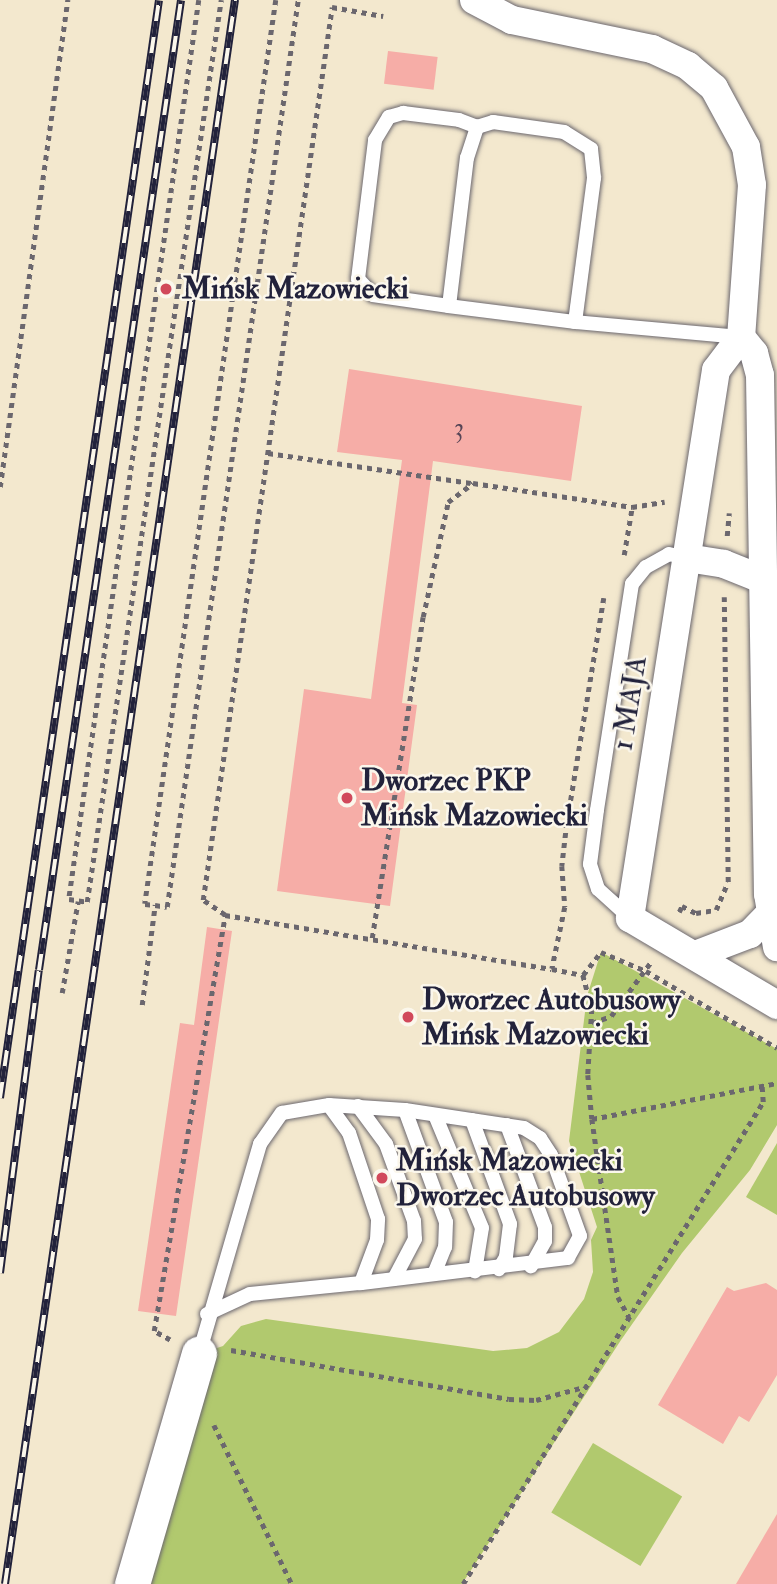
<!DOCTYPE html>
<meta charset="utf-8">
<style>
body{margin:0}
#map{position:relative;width:777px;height:1584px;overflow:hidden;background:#f3e8ce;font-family:"IM FELL Double Pica",serif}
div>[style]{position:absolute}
.green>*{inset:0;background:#b1c96e;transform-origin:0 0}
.building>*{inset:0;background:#f6ada7;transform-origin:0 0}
.path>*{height:4.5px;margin-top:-2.25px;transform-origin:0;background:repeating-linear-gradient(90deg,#6b676e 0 5px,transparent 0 10px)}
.roads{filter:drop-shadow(0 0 2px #6b676e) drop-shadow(0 0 2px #6b676e)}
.service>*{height:14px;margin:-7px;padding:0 7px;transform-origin:7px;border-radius:7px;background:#fff}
.minor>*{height:28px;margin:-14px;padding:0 14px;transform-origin:14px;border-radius:14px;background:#fff}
.tertiary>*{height:35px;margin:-17.5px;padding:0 17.5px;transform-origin:17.5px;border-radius:17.5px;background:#fff}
.rail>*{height:8px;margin-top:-4px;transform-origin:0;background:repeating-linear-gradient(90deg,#fbf7ec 0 16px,#22223b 0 32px);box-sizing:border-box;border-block:2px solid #22223b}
.dots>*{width:19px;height:19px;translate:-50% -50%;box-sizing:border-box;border:4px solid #fbf7ec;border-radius:50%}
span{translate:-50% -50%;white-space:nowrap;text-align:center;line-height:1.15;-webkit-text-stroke:5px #fbf7ec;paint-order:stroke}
.number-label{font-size:26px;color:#574556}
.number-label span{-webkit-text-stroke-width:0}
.poi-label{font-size:30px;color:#22223b;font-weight:700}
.left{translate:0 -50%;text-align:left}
.street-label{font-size:30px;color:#22223b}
</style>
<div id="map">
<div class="green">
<i style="clip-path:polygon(601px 952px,777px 1049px,777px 1125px,750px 1170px,682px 1253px,621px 1340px,462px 1584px,151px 1584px,199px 1354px,223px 1346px,241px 1326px,266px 1319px,493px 1351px,527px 1348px,559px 1332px,584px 1299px,593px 1272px,591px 1240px,597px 1227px,569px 1141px,587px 996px)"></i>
<i style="clip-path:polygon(777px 1143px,777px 1215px,746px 1197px)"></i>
<i style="left:593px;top:1443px;width:104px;height:81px;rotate:31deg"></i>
</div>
<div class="building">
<i style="left:388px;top:51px;width:50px;height:33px;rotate:7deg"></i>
<i style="clip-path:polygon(349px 369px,582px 406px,571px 481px,433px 461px,402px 703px,417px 705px,390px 906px,277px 891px,304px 689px,371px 699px,402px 460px,337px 452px)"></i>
<i style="clip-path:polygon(207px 927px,232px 931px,176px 1316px,138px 1311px,180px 1023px,194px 1025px)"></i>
<i style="clip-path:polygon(766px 1283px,777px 1290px,777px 1375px,749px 1422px,739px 1416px,723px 1444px,658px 1405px,727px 1287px,734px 1291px)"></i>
<i style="clip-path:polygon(777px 1514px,777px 1584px,736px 1584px)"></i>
</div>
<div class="path">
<i style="left:199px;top:0;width:908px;rotate:98.23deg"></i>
<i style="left:69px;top:899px;width:18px;rotate:9deg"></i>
<i style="left:87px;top:902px;width:912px;rotate:-81.55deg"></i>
<i style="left:276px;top:0;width:913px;rotate:98.25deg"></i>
<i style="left:145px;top:904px;width:10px;rotate:6deg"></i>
<i style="left:155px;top:905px;width:12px;rotate:9deg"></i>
<i style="left:167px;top:907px;width:916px;rotate:-81.78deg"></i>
<i style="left:268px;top:453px;width:205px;rotate:8.4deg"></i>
<i style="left:0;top:487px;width:492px;rotate:-82.1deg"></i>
<i style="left:727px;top:536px;width:23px;rotate:-85deg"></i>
<i style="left:624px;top:555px;width:49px;rotate:-80.5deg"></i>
<i style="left:632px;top:507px;width:33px;rotate:-9deg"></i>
<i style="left:604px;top:598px;width:228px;rotate:99.3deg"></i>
<i style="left:567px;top:823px;width:43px;rotate:96.6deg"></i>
<i style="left:562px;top:866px;width:41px;rotate:85.8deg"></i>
<i style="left:565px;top:907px;width:63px;rotate:101.8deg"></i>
<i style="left:552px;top:969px;width:32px;rotate:11deg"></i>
<i style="left:583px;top:975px;width:29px;rotate:-52deg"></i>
<i style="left:601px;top:952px;width:49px;rotate:22.9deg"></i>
<i style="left:646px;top:971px;width:152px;rotate:30.4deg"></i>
<i style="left:679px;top:912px;width:7px;rotate:-63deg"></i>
<i style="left:682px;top:906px;width:16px;rotate:27deg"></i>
<i style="left:696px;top:913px;width:20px;rotate:-9deg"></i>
<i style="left:716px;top:910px;width:30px;rotate:-67deg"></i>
<i style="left:728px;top:882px;width:285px;rotate:-90.8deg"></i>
<i style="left:225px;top:915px;width:27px;rotate:-146deg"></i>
<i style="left:203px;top:900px;width:902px;rotate:-81.78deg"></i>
<i style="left:332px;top:7px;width:52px;rotate:10deg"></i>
<i style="left:372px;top:938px;width:325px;rotate:-81deg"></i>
<i style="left:423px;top:617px;width:118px;rotate:-77.7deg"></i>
<i style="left:448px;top:502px;width:31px;rotate:-37deg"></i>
<i style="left:473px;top:483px;width:161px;rotate:8.6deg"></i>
<i style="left:583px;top:975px;width:35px;rotate:75deg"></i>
<i style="left:592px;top:1009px;width:66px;rotate:93.5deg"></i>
<i style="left:588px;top:1075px;width:44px;rotate:84.8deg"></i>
<i style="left:592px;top:1119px;width:180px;rotate:81.7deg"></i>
<i style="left:618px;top:1297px;width:23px;rotate:61deg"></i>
<i style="left:62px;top:993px;width:93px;rotate:-80.1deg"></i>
<i style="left:142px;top:1005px;width:101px;rotate:-82.6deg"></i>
<i style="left:592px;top:1023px;width:20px;rotate:-20deg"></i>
<i style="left:611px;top:1016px;width:67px;rotate:-53.5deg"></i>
<i style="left:592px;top:1119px;width:188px;rotate:-11deg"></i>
<i style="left:170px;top:1340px;width:18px;rotate:-151deg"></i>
<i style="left:154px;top:1331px;width:422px;rotate:-80.3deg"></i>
<i style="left:225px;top:915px;width:331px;rotate:9.4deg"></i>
<i style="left:231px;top:1350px;width:282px;rotate:10deg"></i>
<i style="left:509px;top:1399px;width:27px;rotate:2deg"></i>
<i style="left:536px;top:1400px;width:50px;rotate:-15.2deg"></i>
<i style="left:214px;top:1425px;width:177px;rotate:63.9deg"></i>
<i style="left:463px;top:1584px;width:568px;rotate:-58.1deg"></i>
<i style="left:763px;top:1102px;width:16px;rotate:-94deg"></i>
</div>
<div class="roads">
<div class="service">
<i style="left:449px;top:306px;width:77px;rotate:-171.8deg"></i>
<i style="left:373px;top:295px;width:22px;rotate:-133deg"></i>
<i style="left:358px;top:279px;width:140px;rotate:-83deg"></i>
<i style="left:375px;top:140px;width:27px;rotate:-59deg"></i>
<i style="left:389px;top:117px;width:15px;rotate:-16deg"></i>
<i style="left:403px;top:113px;width:56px;rotate:7.1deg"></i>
<i style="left:459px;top:120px;width:19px;rotate:21deg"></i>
<i style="left:575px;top:322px;width:127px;rotate:-172.8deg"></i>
<i style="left:449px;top:306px;width:149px;rotate:-83.1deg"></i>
<i style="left:467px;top:158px;width:33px;rotate:-72deg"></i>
<i style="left:477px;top:127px;width:17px;rotate:-17deg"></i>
<i style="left:493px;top:122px;width:72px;rotate:8deg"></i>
<i style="left:564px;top:132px;width:32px;rotate:32deg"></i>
<i style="left:591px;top:149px;width:29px;rotate:84deg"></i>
<i style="left:594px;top:178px;width:145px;rotate:97.5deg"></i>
<i style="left:575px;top:322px;width:167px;rotate:5.2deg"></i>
<i style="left:630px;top:918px;width:43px;rotate:-137.8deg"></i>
<i style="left:598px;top:889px;width:26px;rotate:-108deg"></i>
<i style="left:590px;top:864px;width:54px;rotate:-82.6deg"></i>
<i style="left:597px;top:810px;width:229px;rotate:-81.2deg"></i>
<i style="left:632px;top:584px;width:22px;rotate:-51deg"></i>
<i style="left:646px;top:567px;width:26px;rotate:-29deg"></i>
<i style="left:669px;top:554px;width:18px;rotate:13deg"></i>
<i style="left:358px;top:1106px;width:47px;rotate:53.6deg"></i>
<i style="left:386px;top:1144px;width:82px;rotate:70deg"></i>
<i style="left:414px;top:1221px;width:18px;rotate:87deg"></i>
<i style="left:415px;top:1239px;width:45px;rotate:117.7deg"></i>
<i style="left:405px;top:1110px;width:119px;rotate:69.9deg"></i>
<i style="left:446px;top:1222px;width:25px;rotate:92deg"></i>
<i style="left:445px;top:1247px;width:29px;rotate:112deg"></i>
<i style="left:435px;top:1115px;width:122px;rotate:67.4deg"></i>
<i style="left:482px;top:1228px;width:44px;rotate:99.2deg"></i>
<i style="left:472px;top:1120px;width:111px;rotate:69.9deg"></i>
<i style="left:510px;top:1224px;width:33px;rotate:97deg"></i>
<i style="left:506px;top:1257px;width:14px;rotate:120deg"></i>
<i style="left:507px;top:1125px;width:109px;rotate:69.6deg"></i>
<i style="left:545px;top:1227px;width:14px;rotate:90deg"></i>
<i style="left:545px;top:1241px;width:29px;rotate:119deg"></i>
<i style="left:207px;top:1314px;width:47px;rotate:-24.9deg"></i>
<i style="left:250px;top:1294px;width:112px;rotate:-5.7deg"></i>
<i style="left:361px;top:1283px;width:46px;rotate:-69.6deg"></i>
<i style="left:377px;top:1240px;width:21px;rotate:-87deg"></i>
<i style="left:378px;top:1219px;width:91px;rotate:-108.6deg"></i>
<i style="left:349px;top:1133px;width:34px;rotate:-126deg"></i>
<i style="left:199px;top:1354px;width:219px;rotate:-73.8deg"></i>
<i style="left:260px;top:1144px;width:38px;rotate:-55deg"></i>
<i style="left:282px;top:1113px;width:48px;rotate:-9.7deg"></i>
<i style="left:329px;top:1105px;width:76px;rotate:3.8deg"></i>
<i style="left:405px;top:1110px;width:120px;rotate:8.6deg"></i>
<i style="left:524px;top:1128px;width:19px;rotate:32deg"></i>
<i style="left:540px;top:1138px;width:20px;rotate:57deg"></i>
<i style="left:551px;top:1155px;width:86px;rotate:70.3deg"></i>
<i style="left:580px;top:1236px;width:25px;rotate:119deg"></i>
<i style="left:568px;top:1258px;width:209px;rotate:173.1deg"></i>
</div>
<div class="minor">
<i style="left:474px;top:0;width:43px;rotate:27.8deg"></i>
<i style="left:512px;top:20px;width:143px;rotate:11.7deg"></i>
<i style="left:652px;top:49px;width:40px;rotate:25deg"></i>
<i style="left:688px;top:66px;width:34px;rotate:40deg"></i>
<i style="left:714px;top:88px;width:67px;rotate:61.5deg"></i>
<i style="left:746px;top:147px;width:38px;rotate:81deg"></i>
<i style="left:752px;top:185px;width:152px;rotate:94.1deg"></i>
<i style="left:741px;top:337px;width:41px;rotate:127.1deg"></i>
<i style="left:716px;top:370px;width:555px;rotate:98.92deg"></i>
<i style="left:630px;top:918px;width:171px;rotate:30.6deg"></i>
<i style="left:741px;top:337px;width:21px;rotate:51deg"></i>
<i style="left:754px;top:353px;width:23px;rotate:75deg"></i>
<i style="left:760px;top:375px;width:519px;rotate:89.12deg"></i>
<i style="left:768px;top:894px;width:54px;rotate:80.4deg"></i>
<i style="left:687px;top:558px;width:37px;rotate:9deg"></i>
<i style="left:724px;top:564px;width:43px;rotate:21.8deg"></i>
<i style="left:695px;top:955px;width:59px;rotate:-20.9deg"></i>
<i style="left:750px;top:934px;width:28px;rotate:-46deg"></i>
</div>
<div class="tertiary">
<i style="left:132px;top:1584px;width:240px;rotate:-73.8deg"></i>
</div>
</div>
<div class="rail">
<i style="left:0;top:1098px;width:1109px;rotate:-81.76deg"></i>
<i style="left:0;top:1273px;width:305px;rotate:-82.7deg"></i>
<i style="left:39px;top:970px;width:980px;rotate:-81.67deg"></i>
<i style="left:5px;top:1584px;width:1601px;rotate:-81.74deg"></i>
</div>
<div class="dots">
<i style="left:166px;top:289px;background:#d1495b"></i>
<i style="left:347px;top:798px;background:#d1495b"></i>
<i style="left:408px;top:1017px;background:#d1495b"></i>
<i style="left:382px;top:1178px;background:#d1495b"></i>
</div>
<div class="number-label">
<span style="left:459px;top:429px">3</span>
</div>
<div class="poi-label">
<span class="left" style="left:182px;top:289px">Mińsk Mazowiecki</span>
<span class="left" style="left:361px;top:798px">Dworzec PKP<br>Mińsk Mazowiecki</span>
<span class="left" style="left:422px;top:1017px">Dworzec Autobusowy<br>Mińsk Mazowiecki</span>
<span class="left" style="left:396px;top:1178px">Mińsk Mazowiecki<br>Dworzec Autobusowy</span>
</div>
<div class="street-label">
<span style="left:630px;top:703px;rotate:-81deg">1 MAJA</span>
</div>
</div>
